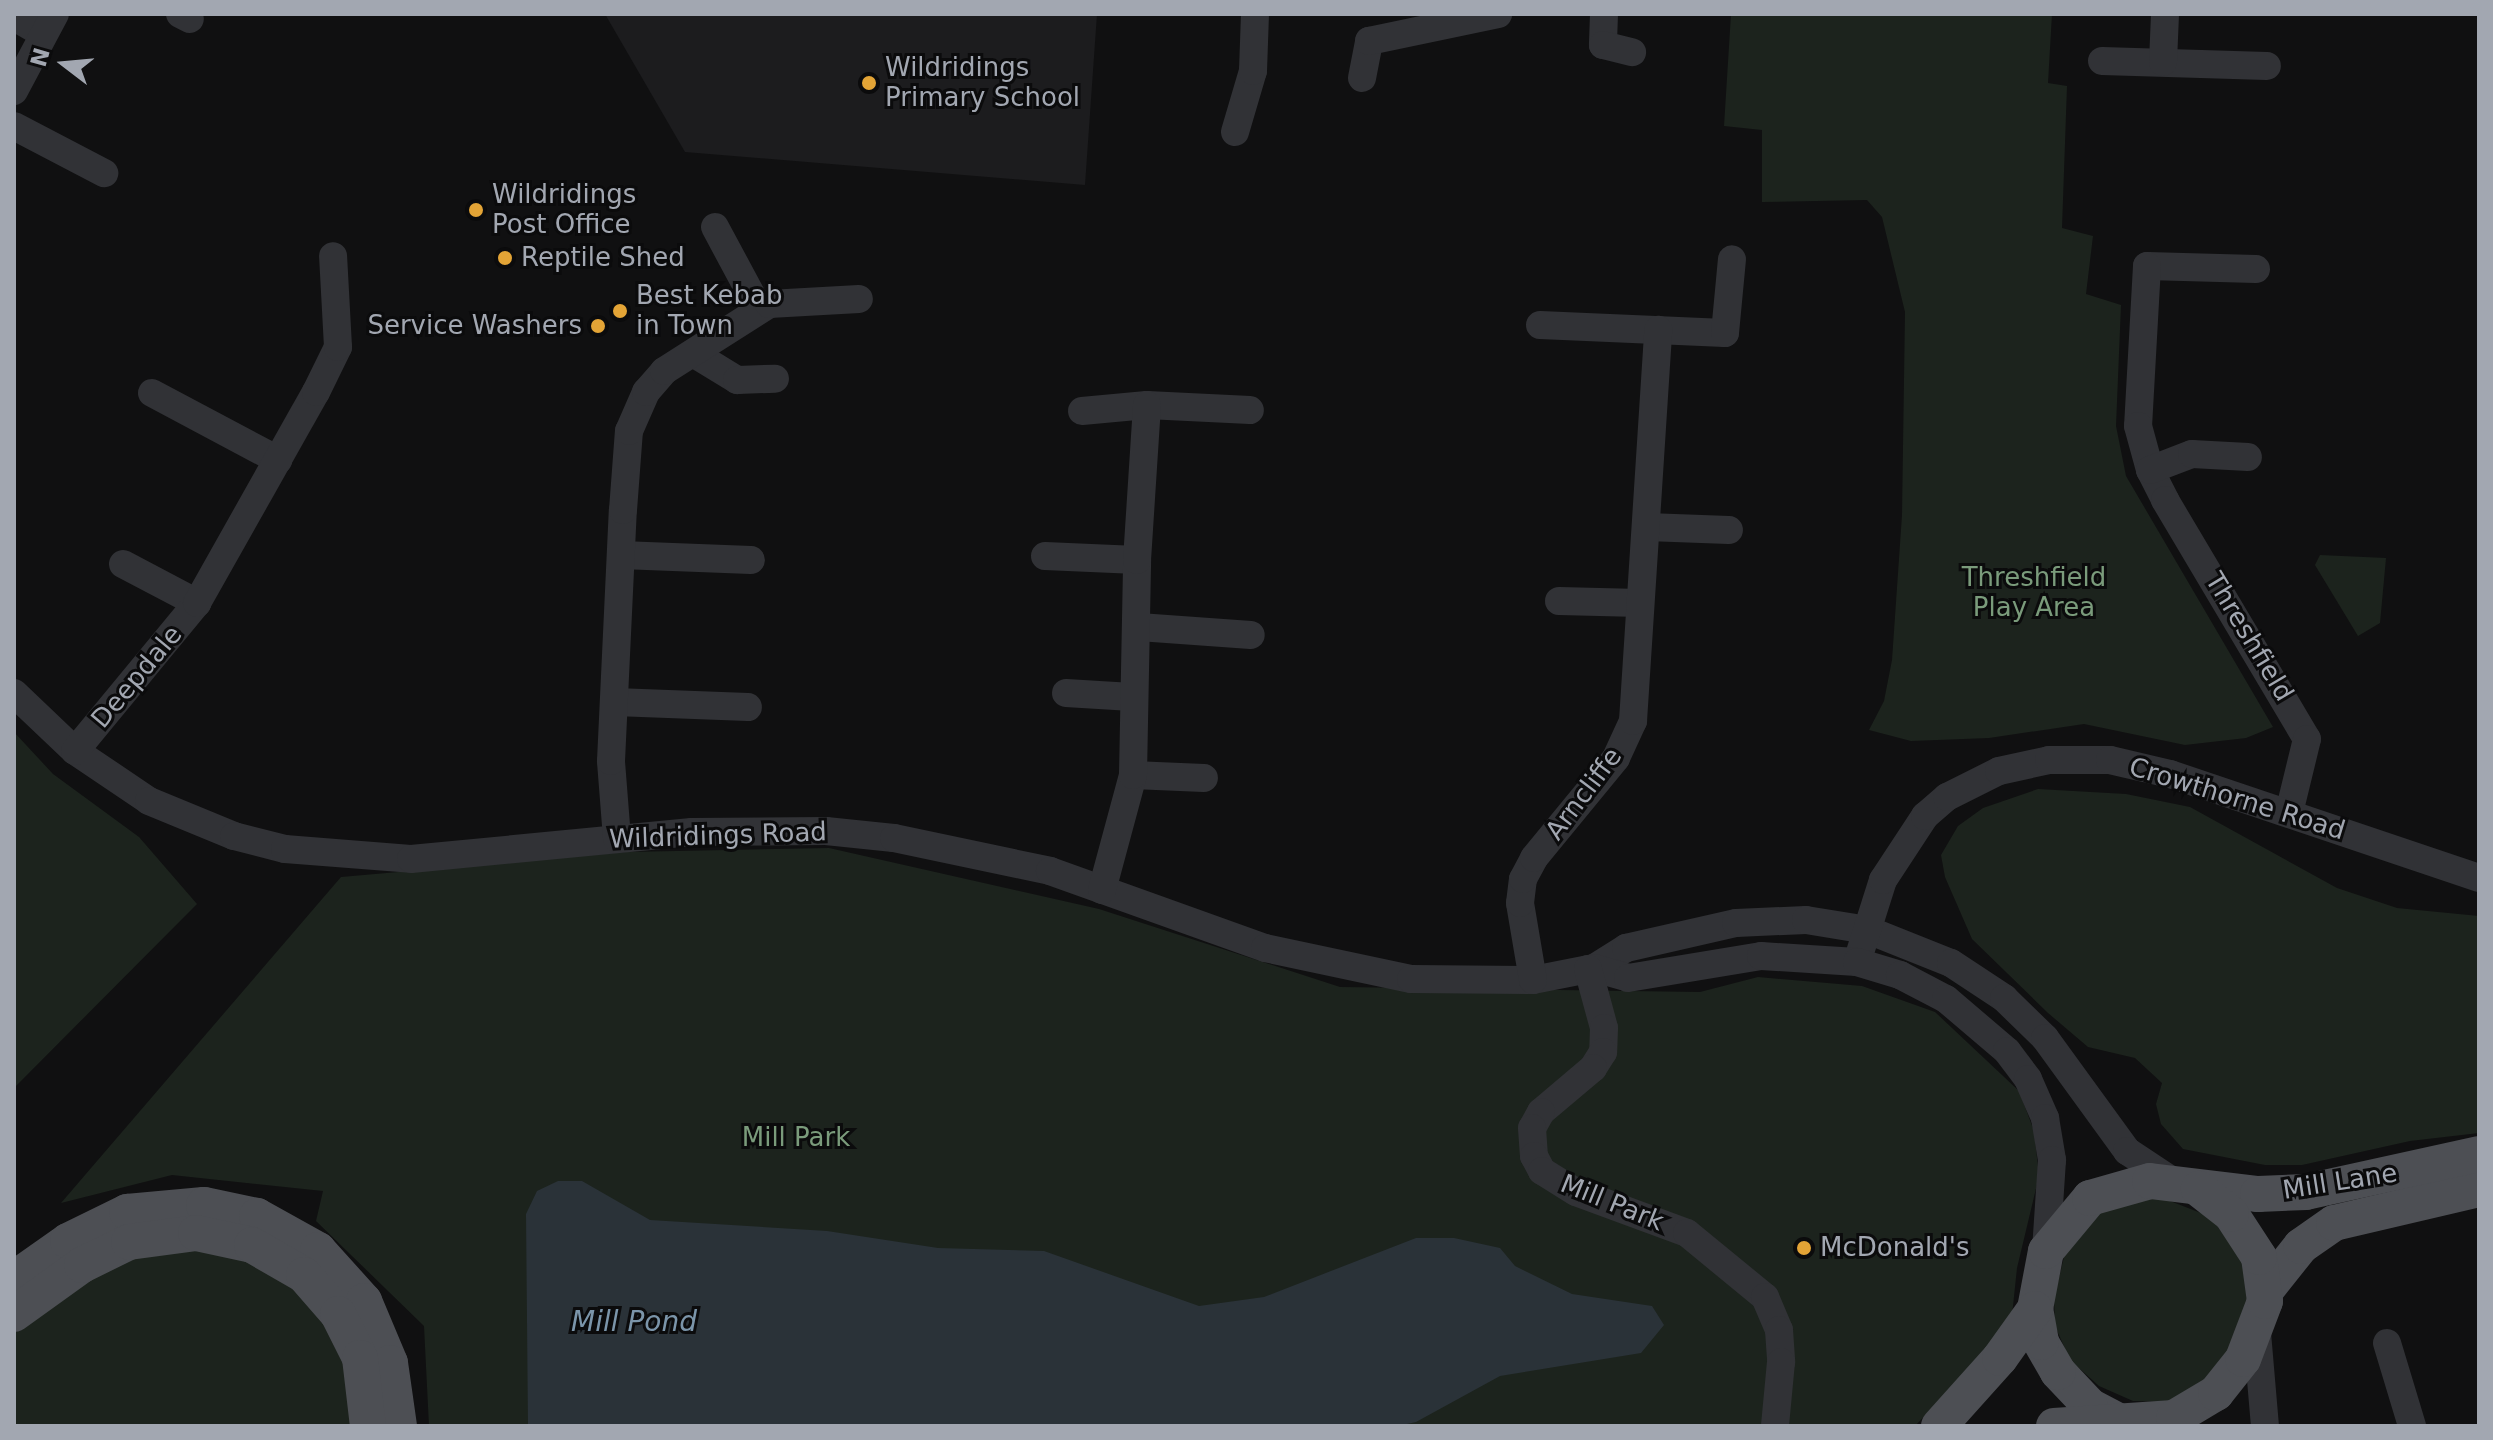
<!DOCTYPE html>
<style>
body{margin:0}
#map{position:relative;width:2493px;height:1440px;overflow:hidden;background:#101011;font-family:"DejaVu Sans",sans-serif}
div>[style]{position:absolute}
.built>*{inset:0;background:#1c1c1e}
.green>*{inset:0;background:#1c231d}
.water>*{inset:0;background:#2a3238}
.minor>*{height:28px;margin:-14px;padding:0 14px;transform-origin:14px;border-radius:14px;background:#313236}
.major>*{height:36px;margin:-18px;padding:0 18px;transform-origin:18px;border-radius:18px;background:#4d4f54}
.dots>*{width:22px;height:22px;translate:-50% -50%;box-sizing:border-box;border:4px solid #0b0b0c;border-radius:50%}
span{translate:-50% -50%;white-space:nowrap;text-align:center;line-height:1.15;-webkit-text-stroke:6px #0b0b0c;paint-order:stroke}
.poi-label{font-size:26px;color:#a2a7b1}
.left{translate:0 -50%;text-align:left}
.right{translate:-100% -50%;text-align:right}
.park-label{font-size:26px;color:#7a9b7b}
.street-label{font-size:26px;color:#a2a7b1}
.water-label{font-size:28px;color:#7b95aa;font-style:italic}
.frame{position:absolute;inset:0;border:16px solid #a2a7b1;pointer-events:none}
.north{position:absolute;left:24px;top:24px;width:80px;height:80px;-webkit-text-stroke:6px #0b0b0c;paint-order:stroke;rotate:286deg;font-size:22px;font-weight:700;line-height:32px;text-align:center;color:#a2a7b1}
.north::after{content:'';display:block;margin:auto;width:28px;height:36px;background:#a2a7b1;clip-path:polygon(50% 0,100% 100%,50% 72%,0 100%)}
</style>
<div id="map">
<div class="built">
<i style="clip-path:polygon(605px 14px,1097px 14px,1085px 185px,685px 152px)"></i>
</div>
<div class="green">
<i style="clip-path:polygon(1731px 14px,2052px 14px,2048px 83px,2067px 86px,2062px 228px,2093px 236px,2086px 294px,2121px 305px,2116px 426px,2126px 476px,2273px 727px,2246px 738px,2185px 745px,2084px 724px,1989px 738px,1911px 741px,1869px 730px,1884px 701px,1892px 660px,1902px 515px,1905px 312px,1882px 217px,1867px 200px,1762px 202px,1762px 130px,1724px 126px)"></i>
<i style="clip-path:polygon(2320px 555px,2386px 558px,2380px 623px,2358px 636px,2315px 565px)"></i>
<i style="clip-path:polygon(14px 732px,53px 774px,139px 837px,197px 904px,14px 1088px)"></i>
<i style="clip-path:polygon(2038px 789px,2126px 794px,2190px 807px,2337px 888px,2397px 908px,2479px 916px,2479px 1133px,2410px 1141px,2302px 1165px,2265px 1165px,2183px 1149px,2161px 1124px,2156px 1104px,2162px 1083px,2135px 1058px,2088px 1047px,2048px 1013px,1972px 939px,1945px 877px,1941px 855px,1958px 826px,1983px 808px)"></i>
<i style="clip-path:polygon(829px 848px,1099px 909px,1340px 987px,1700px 992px,1758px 977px,1862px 986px,1935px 1012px,2019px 1091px,2034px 1131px,2039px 1176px,2017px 1268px,2011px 1325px,1915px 1426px,429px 1426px,424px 1326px,316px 1221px,323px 1191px,172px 1175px,61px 1203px,341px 877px,626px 852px)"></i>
<i style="clip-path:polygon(2128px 1199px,2165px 1199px,2211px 1217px,2247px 1268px,2247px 1301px,2231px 1346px,2206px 1381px,2167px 1402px,2133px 1401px,2099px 1386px,2070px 1360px,2055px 1326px,2054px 1298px,2067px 1245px,2086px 1219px)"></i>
<i style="clip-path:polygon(157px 1241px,276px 1263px,344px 1341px,356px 1426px,14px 1426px,14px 1328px,44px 1301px)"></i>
</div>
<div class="water">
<i style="clip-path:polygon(558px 1181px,582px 1181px,650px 1220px,827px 1231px,938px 1248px,1044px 1251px,1199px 1306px,1264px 1297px,1416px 1238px,1454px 1238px,1500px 1248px,1515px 1266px,1572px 1294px,1652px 1306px,1664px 1325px,1641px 1353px,1500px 1376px,1416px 1422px,1398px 1426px,528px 1426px,526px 1214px,537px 1191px)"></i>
</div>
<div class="minor">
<i style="left:180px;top:14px;width:11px;rotate:27deg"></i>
<i style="left:1604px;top:14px;width:31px;rotate:92deg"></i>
<i style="left:1603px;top:45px;width:30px;rotate:14deg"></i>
<i style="left:14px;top:17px;width:34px;rotate:30deg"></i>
<i style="left:2102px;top:61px;width:165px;rotate:1.7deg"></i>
<i style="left:2163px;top:62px;width:48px;rotate:-87.6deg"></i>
<i style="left:1362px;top:78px;width:38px;rotate:-79deg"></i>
<i style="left:1369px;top:41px;width:132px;rotate:-11.8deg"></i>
<i style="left:14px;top:91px;width:87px;rotate:-62deg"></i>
<i style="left:14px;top:126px;width:102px;rotate:27.6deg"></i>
<i style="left:1235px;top:132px;width:64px;rotate:-73.6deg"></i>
<i style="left:1253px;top:71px;width:57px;rotate:-88deg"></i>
<i style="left:715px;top:227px;width:93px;rotate:61.8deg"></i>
<i style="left:2256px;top:269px;width:109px;rotate:-178.4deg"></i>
<i style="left:2147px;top:266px;width:160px;rotate:93.2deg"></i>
<i style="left:2138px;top:426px;width:46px;rotate:74.7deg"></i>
<i style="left:2150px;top:470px;width:34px;rotate:63deg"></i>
<i style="left:2165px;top:500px;width:278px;rotate:59.3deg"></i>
<i style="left:2307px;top:739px;width:76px;rotate:103.7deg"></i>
<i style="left:1540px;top:325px;width:185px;rotate:2.5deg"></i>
<i style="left:1725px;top:333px;width:74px;rotate:-84.6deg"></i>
<i style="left:693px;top:353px;width:52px;rotate:31.5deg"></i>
<i style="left:737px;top:380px;width:38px;rotate:-2deg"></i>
<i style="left:152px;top:393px;width:143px;rotate:28deg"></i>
<i style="left:1082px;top:411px;width:65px;rotate:-5.3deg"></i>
<i style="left:1147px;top:405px;width:103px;rotate:2.8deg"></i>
<i style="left:2150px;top:470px;width:45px;rotate:-20.9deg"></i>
<i style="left:2192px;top:454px;width:56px;rotate:3.1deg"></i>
<i style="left:1647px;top:527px;width:82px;rotate:2.1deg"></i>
<i style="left:621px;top:555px;width:130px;rotate:2.2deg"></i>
<i style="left:1045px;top:556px;width:92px;rotate:2.5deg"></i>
<i style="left:123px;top:564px;width:84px;rotate:27.8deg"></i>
<i style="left:1559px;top:601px;width:81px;rotate:1.4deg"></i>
<i style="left:1139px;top:627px;width:112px;rotate:4.1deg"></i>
<i style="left:14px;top:693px;width:84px;rotate:43.6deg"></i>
<i style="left:75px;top:751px;width:89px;rotate:34deg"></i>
<i style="left:149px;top:801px;width:92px;rotate:22.4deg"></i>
<i style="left:234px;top:836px;width:53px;rotate:14.3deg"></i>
<i style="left:285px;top:849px;width:126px;rotate:4.5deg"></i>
<i style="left:411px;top:859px;width:282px;rotate:-5.5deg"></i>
<i style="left:692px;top:832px;width:134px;rotate:-0.4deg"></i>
<i style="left:826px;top:831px;width:68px;rotate:5.9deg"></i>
<i style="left:894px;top:838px;width:159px;rotate:11.9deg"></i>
<i style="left:1050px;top:871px;width:228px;rotate:19.7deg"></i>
<i style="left:1265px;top:948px;width:149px;rotate:12deg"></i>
<i style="left:1411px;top:979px;width:122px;rotate:0.5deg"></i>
<i style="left:1533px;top:980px;width:62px;rotate:-11.1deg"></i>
<i style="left:1594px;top:968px;width:38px;rotate:-32deg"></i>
<i style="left:1626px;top:948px;width:113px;rotate:-12.8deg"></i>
<i style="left:1736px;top:923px;width:70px;rotate:-2.5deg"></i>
<i style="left:1806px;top:920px;width:63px;rotate:9.2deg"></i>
<i style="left:1868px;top:930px;width:89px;rotate:21.7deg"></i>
<i style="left:1951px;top:963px;width:64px;rotate:33.4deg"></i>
<i style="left:2004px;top:998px;width:57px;rotate:44.3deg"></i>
<i style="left:2045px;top:1038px;width:140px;rotate:54deg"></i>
<i style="left:2127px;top:1151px;width:56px;rotate:33.4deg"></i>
<i style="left:1066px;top:693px;width:66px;rotate:3.5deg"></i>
<i style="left:615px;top:702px;width:133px;rotate:2.2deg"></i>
<i style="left:75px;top:751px;width:192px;rotate:-50.5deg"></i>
<i style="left:197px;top:603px;width:242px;rotate:-60.6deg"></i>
<i style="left:316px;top:392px;width:50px;rotate:-63.9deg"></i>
<i style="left:338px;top:347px;width:91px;rotate:-93.1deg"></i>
<i style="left:1133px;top:775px;width:71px;rotate:2.4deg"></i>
<i style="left:617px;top:838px;width:77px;rotate:-94.5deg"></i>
<i style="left:611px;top:761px;width:251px;rotate:-87.3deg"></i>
<i style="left:623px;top:510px;width:79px;rotate:-85.7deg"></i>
<i style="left:629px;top:431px;width:43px;rotate:-66.4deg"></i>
<i style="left:646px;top:392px;width:28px;rotate:-49deg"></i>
<i style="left:664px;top:371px;width:125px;rotate:-32.5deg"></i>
<i style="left:769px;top:304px;width:90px;rotate:-3.2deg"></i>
<i style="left:1102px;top:890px;width:119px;rotate:-74.9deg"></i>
<i style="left:1133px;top:775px;width:215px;rotate:-88.9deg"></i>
<i style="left:1137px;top:560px;width:155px;rotate:-86.3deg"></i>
<i style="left:1857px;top:962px;width:86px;rotate:-72.4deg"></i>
<i style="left:1883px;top:880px;width:77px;rotate:-56.7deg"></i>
<i style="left:1925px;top:816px;width:29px;rotate:-41deg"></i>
<i style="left:1947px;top:797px;width:58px;rotate:-26.6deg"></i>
<i style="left:1999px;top:771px;width:51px;rotate:-12.4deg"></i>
<i style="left:2049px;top:760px;width:61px"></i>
<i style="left:2110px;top:760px;width:62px;rotate:13.1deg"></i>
<i style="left:2170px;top:774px;width:326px;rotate:18.6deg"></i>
<i style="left:1594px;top:968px;width:35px;rotate:16deg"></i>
<i style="left:1628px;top:978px;width:135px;rotate:-9.4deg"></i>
<i style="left:1761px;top:956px;width:96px;rotate:3.6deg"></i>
<i style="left:1857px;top:962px;width:45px;rotate:16.8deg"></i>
<i style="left:1900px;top:975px;width:52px;rotate:27.6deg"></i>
<i style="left:1946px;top:999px;width:80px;rotate:40.4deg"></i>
<i style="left:2007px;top:1051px;width:35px;rotate:53deg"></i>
<i style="left:2028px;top:1079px;width:43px;rotate:66.4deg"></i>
<i style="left:2045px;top:1118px;width:43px;rotate:80.5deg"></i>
<i style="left:2052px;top:1160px;width:91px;rotate:93.8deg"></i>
<i style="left:1588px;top:969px;width:61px;rotate:74.8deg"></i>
<i style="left:1604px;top:1028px;width:24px;rotate:92deg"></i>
<i style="left:1603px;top:1052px;width:19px;rotate:122deg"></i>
<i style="left:1593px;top:1068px;width:68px;rotate:139.8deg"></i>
<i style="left:1541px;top:1112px;width:18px;rotate:119deg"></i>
<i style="left:1532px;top:1128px;width:28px;rotate:86deg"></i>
<i style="left:1534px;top:1156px;width:17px;rotate:62deg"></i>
<i style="left:1542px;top:1171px;width:40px;rotate:32deg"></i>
<i style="left:1576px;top:1192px;width:118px;rotate:20.3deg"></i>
<i style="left:1687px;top:1233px;width:101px;rotate:39.4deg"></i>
<i style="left:1765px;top:1297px;width:36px;rotate:67deg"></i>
<i style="left:1779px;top:1330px;width:32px;rotate:86deg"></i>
<i style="left:1781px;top:1362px;width:64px;rotate:95.4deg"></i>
<i style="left:1533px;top:980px;width:78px;rotate:-99.6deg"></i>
<i style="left:1520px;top:903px;width:24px;rotate:-83deg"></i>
<i style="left:1523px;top:879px;width:24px;rotate:-62deg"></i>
<i style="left:1534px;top:858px;width:129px;rotate:-50.6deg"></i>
<i style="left:1616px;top:758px;width:41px;rotate:-65.3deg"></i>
<i style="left:1633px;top:721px;width:392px;rotate:-86.3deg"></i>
<i style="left:2257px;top:1333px;width:93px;rotate:85.1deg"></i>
<i style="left:2387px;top:1343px;width:87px;rotate:73.2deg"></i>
</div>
<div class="major">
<i style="left:14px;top:1279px;width:66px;rotate:-35.1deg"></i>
<i style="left:68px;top:1241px;width:66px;rotate:-26.2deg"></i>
<i style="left:127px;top:1212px;width:77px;rotate:-5.2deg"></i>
<i style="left:204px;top:1205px;width:54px;rotate:11.7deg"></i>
<i style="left:257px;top:1216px;width:70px;rotate:29.1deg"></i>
<i style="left:318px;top:1250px;width:69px;rotate:48deg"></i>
<i style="left:364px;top:1301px;width:67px;rotate:67.2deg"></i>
<i style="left:390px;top:1363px;width:64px;rotate:81.9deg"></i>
<i style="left:2266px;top:1290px;width:56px;rotate:-51.5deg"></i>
<i style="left:2301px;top:1246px;width:40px;rotate:-34.9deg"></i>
<i style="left:2334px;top:1223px;width:149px;rotate:-13.2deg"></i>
<i style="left:14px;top:1314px;width:84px;rotate:-35.8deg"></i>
<i style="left:82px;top:1265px;width:52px;rotate:-26.1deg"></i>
<i style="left:129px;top:1242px;width:68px;rotate:-7.7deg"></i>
<i style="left:196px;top:1233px;width:57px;rotate:12.1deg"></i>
<i style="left:252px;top:1245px;width:60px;rotate:30deg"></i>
<i style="left:304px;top:1275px;width:52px;rotate:48.9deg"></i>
<i style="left:338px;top:1314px;width:49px;rotate:63.4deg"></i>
<i style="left:360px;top:1358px;width:68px;rotate:83.3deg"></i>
<i style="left:2120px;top:1422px;width:34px;rotate:-152deg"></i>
<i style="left:2090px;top:1406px;width:47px;rotate:-133.3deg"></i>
<i style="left:2058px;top:1372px;width:34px;rotate:-120deg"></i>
<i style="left:2041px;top:1342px;width:34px;rotate:-100deg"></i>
<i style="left:2035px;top:1309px;width:59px;rotate:-79.3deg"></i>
<i style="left:2046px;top:1251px;width:69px;rotate:-50.3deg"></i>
<i style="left:2090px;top:1198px;width:62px;rotate:-15.8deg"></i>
<i style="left:2150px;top:1181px;width:109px;rotate:6.9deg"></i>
<i style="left:2258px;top:1194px;width:48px;rotate:-2.4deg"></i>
<i style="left:2306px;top:1192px;width:177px;rotate:-12.4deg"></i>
<i style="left:1939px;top:1426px;width:91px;rotate:-48.1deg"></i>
<i style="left:2000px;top:1358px;width:60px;rotate:-54.5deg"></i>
<i style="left:2054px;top:1426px;width:120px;rotate:-3.8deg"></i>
<i style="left:2174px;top:1418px;width:49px;rotate:-30.8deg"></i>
<i style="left:2216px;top:1393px;width:43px;rotate:-51.5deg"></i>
<i style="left:2243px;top:1359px;width:62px;rotate:-69.2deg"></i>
<i style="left:2265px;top:1301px;width:44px;rotate:-97.8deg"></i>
<i style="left:2259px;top:1257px;width:51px;rotate:-123.1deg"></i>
<i style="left:2231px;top:1214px;width:41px;rotate:-142deg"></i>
</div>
<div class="dots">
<i style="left:869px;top:83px;background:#e3a436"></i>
<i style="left:476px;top:210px;background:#e3a436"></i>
<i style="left:505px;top:258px;background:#e3a436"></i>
<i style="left:620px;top:311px;background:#e3a436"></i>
<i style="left:598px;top:326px;background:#e3a436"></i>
<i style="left:1804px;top:1248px;background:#e3a436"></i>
</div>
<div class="poi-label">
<span class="left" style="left:885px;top:83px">Wildridings<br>Primary School</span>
<span class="left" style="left:492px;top:210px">Wildridings<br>Post Office</span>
<span class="left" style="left:521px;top:258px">Reptile Shed</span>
<span class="left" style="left:636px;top:311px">Best Kebab<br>in Town</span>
<span class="right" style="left:582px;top:326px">Service Washers</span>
<span class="left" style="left:1820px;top:1248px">McDonald's</span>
</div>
<div class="park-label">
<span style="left:2034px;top:593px">Threshfield<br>Play Area</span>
<span style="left:796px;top:1138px">Mill Park</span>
</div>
<div class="street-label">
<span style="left:2249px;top:637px;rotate:59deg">Threshfield</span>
<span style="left:137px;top:677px;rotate:-50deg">Deepdale</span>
<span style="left:1584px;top:794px;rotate:-53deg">Arncliffe</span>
<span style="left:2237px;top:799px;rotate:17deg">Crowthorne Road</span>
<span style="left:718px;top:836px;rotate:-2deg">Wildridings Road</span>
<span style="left:2340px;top:1182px;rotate:-9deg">Mill Lane</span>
<span style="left:1612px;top:1203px;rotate:22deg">Mill Park</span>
</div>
<div class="water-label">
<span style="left:634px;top:1322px">Mill Pond</span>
</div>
<div class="frame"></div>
<div class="north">N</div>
</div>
